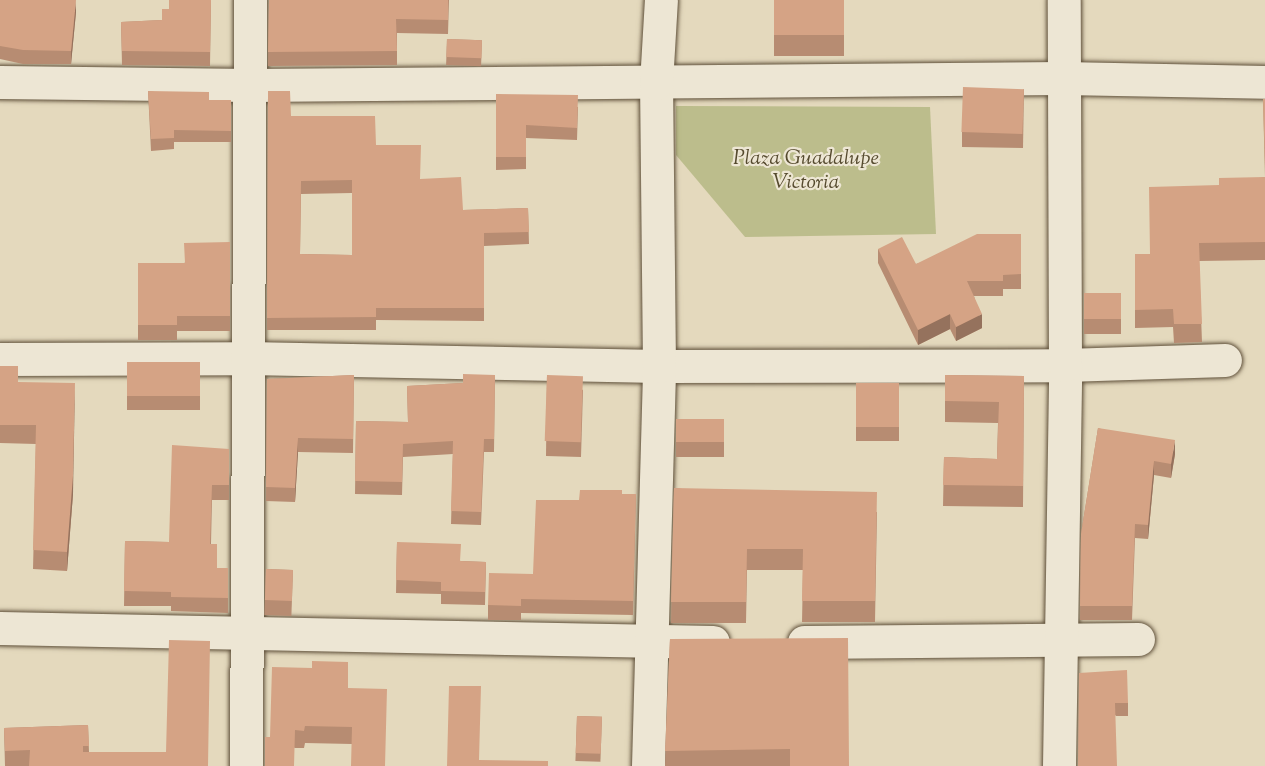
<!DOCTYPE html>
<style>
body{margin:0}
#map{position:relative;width:1265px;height:766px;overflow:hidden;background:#e4d9bd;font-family:"Sorts Mill Goudy",serif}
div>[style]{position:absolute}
.green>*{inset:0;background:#bcbd8c}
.roads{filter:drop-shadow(0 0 2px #5f503a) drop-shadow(0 0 2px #5f503a)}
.minor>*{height:33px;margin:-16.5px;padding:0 16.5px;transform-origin:16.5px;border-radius:16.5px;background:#ede6d4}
.wall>*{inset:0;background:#b78c72;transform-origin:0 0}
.shaded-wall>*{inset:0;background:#95725d}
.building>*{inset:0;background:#d5a385;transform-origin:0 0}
span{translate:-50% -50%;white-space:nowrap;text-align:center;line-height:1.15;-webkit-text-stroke:4.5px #ede6d4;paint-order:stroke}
.park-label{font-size:21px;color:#554a2e;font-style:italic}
</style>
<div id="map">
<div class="green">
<i style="clip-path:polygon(676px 106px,930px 107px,936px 234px,745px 237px,676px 155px)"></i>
</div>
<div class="roads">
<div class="minor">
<i style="left:0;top:82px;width:251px;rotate:0.7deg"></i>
<i style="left:251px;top:85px;width:812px;rotate:-0.49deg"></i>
<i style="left:1063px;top:78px;width:202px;rotate:1.1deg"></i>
<i style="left:0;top:359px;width:247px;rotate:-0.2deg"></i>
<i style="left:247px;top:358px;width:412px;rotate:1.1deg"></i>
<i style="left:659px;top:366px;width:406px;rotate:-0.1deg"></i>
<i style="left:1065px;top:365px;width:160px;rotate:-1.8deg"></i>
<i style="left:0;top:628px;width:713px;rotate:1.12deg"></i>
<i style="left:804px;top:642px;width:334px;rotate:-0.5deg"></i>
<i style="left:246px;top:766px;width:766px;rotate:-89.7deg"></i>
<i style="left:648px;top:766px;width:400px;rotate:-88.4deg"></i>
<i style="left:659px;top:366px;width:283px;rotate:-90.6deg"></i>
<i style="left:656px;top:83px;width:83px;rotate:-86.6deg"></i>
<i style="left:1059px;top:766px;width:401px;rotate:-89.1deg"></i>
<i style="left:1065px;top:365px;width:365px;rotate:-90.2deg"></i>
</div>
</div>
<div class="wall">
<i style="clip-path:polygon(0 0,76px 12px,71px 64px,23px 64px,0 59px)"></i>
<i style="clip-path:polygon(211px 0,210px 66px,122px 65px,121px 22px,162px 20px,169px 9px)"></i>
<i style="clip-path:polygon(269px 0,449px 0,448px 34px,397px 33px,397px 65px,268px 66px)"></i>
<i style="left:774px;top:0;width:70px;height:56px"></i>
<i style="left:447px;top:39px;width:35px;height:26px;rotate:2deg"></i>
<i style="clip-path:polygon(1024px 89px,1023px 148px,962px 147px,962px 132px)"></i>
<i style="clip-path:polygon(148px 91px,209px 100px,231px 100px,231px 142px,174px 142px,174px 149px,151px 151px)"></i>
<i style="clip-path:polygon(evenodd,268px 91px,291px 116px,376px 145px,420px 179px,463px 210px,528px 208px,529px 244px,484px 246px,484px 321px,376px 320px,376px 330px,267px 330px,268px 91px,352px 193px,352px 255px,300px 254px,301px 194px,352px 193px)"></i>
<i style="clip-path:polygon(496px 94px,578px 107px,577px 140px,526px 138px,526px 169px,496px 170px)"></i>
<i style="clip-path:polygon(1263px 99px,1265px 99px,1265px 260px,1199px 261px,1202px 342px,1174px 343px,1173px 327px,1135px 328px,1135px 254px,1150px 254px,1219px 185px,1265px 177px)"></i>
<i style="clip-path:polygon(1021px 234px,1021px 289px,1003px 289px,1003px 296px,974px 296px,982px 328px,956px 341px,950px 329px,918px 345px,878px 263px,878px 249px,916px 264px)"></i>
<i style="clip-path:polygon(230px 242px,230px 331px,177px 331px,177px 340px,138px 340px,138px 263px,184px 263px)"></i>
<i style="left:1084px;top:293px;width:37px;height:41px"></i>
<i style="left:200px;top:362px;width:48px;height:73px;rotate:90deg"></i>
<i style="clip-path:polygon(0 366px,18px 382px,73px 494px,67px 571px,33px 569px,36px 444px,0 443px)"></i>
<i style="clip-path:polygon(354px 375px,353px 453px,298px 452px,295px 502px,266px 501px,267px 379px)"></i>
<i style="clip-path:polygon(495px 375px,494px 452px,484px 452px,481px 525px,451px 524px,453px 454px,403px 457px,402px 495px,355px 494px,356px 421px,408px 422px,407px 386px,463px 383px)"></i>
<i style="clip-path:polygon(547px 375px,583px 390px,581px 457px,546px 456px)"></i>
<i style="clip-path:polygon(945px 375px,1024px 376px,1023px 507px,943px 506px,944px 457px,997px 459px,998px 423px,945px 422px)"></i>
<i style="left:899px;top:383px;width:58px;height:43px;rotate:90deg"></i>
<i style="left:676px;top:419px;width:48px;height:38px"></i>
<i style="clip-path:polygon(1098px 428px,1175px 454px,1171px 478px,1154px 475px,1148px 539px,1135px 538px,1132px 620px,1080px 620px,1081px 534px)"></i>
<i style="clip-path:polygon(229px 449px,229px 500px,212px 500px,211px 544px,217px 568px,228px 568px,228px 613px,171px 611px,171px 606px,124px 606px,125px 541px,169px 542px)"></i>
<i style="clip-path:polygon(674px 488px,877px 512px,875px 622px,802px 622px,803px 570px,747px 570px,746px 623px,671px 623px)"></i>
<i style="clip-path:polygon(622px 494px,636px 494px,633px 615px,521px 613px,521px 620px,488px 620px,488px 605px,533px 574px,579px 500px)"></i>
<i style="clip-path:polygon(397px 542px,461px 561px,486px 562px,485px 605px,441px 604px,441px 594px,396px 593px)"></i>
<i style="left:266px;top:569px;width:27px;height:46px;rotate:2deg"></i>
<i style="clip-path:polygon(670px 639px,849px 766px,665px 766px)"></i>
<i style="clip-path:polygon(1079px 673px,1128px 703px,1128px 716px,1116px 716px)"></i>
<i style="clip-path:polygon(387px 689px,352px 744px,305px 743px,304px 748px,295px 748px,270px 737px)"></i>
<i style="left:577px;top:716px;width:25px;height:45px;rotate:2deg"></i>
<i style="clip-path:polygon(88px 725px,89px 752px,208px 766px,5px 766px,4px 728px)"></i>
</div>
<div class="shaded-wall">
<i style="clip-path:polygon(76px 0,76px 12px,71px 64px,71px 51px)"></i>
<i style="clip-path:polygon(950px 314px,950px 329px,918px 345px,918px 330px)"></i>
<i style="clip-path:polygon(982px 314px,982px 328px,956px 341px,956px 327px)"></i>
<i style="clip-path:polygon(75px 383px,73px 494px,67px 571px,67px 552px)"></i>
<i style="clip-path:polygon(298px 438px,298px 452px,295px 502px,295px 488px)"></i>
<i style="clip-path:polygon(1175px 440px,1175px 454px,1171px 478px,1171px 464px)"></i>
<i style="clip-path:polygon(1154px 461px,1154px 475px,1148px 539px,1148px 525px)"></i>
</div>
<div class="building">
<i style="clip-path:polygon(0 0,76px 0,71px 51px,23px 50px,0 46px)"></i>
<i style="clip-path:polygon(169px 0,211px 0,210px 52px,122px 51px,121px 22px,162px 20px,162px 9px,169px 9px)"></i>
<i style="clip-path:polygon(269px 0,448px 0,448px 20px,396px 19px,397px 51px,268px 52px)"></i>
<i style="left:774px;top:0;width:70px;height:35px"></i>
<i style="left:447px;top:39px;width:35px;height:18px;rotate:2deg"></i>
<i style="left:963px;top:87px;width:61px;height:45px;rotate:2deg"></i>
<i style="clip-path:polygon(148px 91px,209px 92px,209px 100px,231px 100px,231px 131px,174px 130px,174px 138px,151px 139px)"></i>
<i style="clip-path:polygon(evenodd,268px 91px,290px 91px,291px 116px,375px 116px,376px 145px,421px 145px,420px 179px,461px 177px,463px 210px,528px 208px,529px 232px,484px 233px,484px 308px,376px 308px,376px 317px,267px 318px,268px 91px,352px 180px,352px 255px,300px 254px,301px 181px,352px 180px)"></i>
<i style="clip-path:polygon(496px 94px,578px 95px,577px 128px,526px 125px,526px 157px,496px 157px)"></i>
<i style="clip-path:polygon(1263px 99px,1265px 99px,1265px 166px)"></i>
<i style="clip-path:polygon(1265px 177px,1265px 242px,1199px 243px,1202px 324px,1174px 324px,1173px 309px,1135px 310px,1135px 254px,1150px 254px,1149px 187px,1219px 185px,1219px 178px)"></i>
<i style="clip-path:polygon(977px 234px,1021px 234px,1021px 274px,1003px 275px,1003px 281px,967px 281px,982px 314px,956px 327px,950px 314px,918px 330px,878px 249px,902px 237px,916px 264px)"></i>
<i style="clip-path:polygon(230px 242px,230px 316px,177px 316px,177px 325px,138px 325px,138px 263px,185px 263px,184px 243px)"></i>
<i style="left:1084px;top:293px;width:37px;height:26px"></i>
<i style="left:200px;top:362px;width:34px;height:73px;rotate:90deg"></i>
<i style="clip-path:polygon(0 366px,18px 366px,18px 382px,75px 383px,73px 476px,67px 552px,33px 550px,36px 425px,0 425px)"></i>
<i style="clip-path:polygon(463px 374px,495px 375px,494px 439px,484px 439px,481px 512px,451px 511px,453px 441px,403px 444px,402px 482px,355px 481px,356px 421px,408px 422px,407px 386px,463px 383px)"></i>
<i style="clip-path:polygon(354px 375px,353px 439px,298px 438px,295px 488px,266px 487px,267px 379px)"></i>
<i style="left:547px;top:375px;width:36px;height:66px;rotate:2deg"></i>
<i style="clip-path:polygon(945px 375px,1024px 376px,1023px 486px,943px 485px,944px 457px,997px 459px,999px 402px,945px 401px)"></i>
<i style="left:899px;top:383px;width:44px;height:43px;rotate:90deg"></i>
<i style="left:676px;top:419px;width:48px;height:23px"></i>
<i style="clip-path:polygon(1098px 428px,1175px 440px,1171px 464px,1154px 461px,1148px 525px,1135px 524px,1132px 606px,1080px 606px,1081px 534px)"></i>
<i style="clip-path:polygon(172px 445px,229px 449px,229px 485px,212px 485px,210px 544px,217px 544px,217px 568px,228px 568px,228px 598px,171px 597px,171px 592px,124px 591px,125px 541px,169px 542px)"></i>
<i style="clip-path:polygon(674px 488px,877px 492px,875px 601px,802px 601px,803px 549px,747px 549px,746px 602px,671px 602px)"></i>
<i style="clip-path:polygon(580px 490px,622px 490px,622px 494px,636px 494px,633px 601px,521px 599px,521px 606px,488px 605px,489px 573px,533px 574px,536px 500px,579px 500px)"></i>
<i style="clip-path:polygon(397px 542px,461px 544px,460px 561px,486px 562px,485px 592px,441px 591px,441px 582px,396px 580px)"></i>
<i style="left:266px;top:569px;width:27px;height:31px;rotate:2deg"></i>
<i style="clip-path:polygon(848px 638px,849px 766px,790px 766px,790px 749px,665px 751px,670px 639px)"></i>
<i style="clip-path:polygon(169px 640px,210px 641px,208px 766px,29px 766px,30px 750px,5px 751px,4px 728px,88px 725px,89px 746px,83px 746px,83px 752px,166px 752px)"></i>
<i style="clip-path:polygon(312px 661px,348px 662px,348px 688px,387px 689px,385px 766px,351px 766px,352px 727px,305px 726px,304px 731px,295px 730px,294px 766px,265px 766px,265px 737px,270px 737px,272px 667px,312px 668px)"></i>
<i style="clip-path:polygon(1127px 670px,1128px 703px,1115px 703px,1117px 766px,1078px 766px,1079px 673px)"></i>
<i style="clip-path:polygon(449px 686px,481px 686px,479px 760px,548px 761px,548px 766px,447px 766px)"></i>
<i style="left:577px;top:716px;width:25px;height:37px;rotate:2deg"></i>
</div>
<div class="park-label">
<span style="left:806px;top:171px">Plaza Guadalupe<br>Victoria</span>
</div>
</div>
